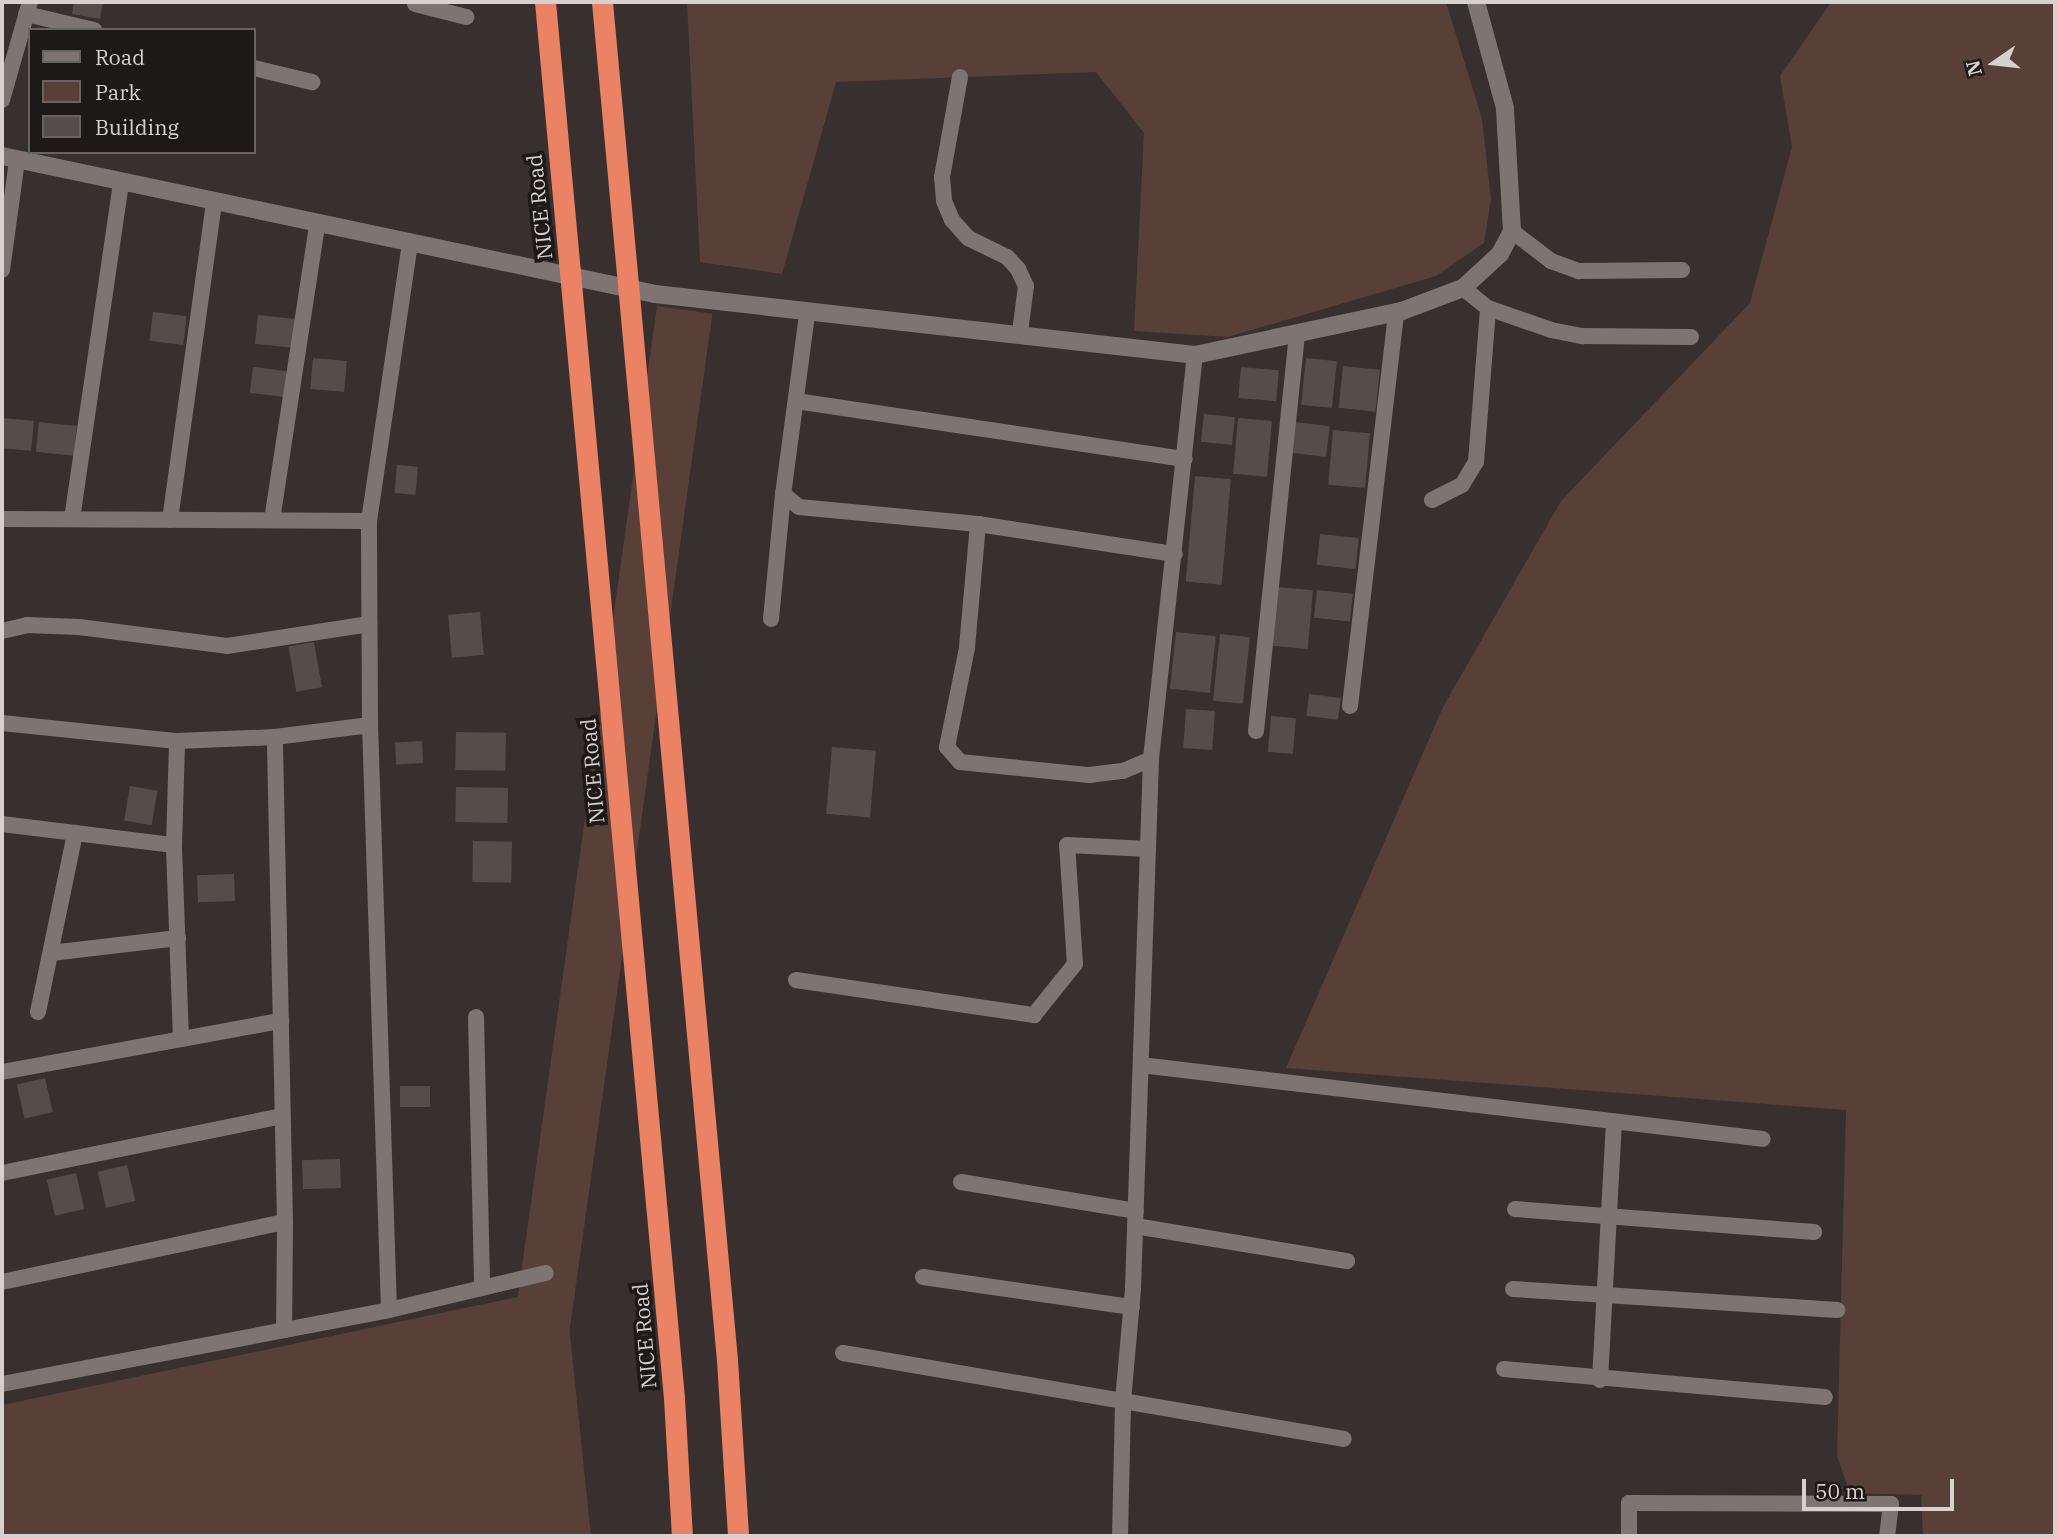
<!DOCTYPE html>
<style>
body{margin:0}
#map{position:relative;width:2057px;height:1538px;overflow:hidden;background:#38302e;font-family:"IBM Plex Serif",serif}
div>[style]{position:absolute}
.green>*{inset:0;background:#583f38;transform-origin:0 0}
.building>*{inset:0;background:#554d4a;transform-origin:0 0}
.street>*{height:16px;margin:-8px;padding:0 8px;transform-origin:8px;border-radius:8px;background:#7e7573}
.secondary>*{height:18px;margin:-9px;padding:0 9px;transform-origin:9px;border-radius:9px;background:#7e7573}
.highway>*{height:21px;margin:-10.5px;padding:0 10.5px;transform-origin:10.5px;border-radius:10.5px;background:#eb8263}
span{translate:-50% -50%;white-space:nowrap;text-align:center;line-height:1.15;-webkit-text-stroke:7px #1d1918;paint-order:stroke}
.street-label{font-size:21px;color:#d6d1cf}
.frame{position:absolute;inset:0;border:4px solid #d6d1cf;pointer-events:none}
.legend{position:absolute;left:28px;top:28px;width:228px;height:126px;box-sizing:border-box;background:#1d1918;border:2px solid #676361;margin:0;padding:9px 12px;list-style:none;font-size:21px;color:#d6d1cf}
.legend li{display:flex;align-items:center;gap:14px;height:35px}
.legend b{width:35px;border:2px solid #676361}
.north{position:absolute;left:1959px;top:28px;width:70px;height:70px;-webkit-text-stroke:5px #1d1918;paint-order:stroke;rotate:256deg;font-size:19px;font-weight:700;line-height:28px;text-align:center;color:#d6d1cf}
.north::after{content:'';display:block;margin:auto;width:24px;height:32px;background:#d6d1cf;clip-path:polygon(50% 0,100% 100%,50% 72%,0 100%)}
.scale{position:absolute;left:1802px;top:1479px;width:152px;height:32px;box-sizing:border-box;border:4px solid #d6d1cf;border-top:0;padding-left:9px;font-size:21px;line-height:24px;white-space:nowrap;color:#d6d1cf;-webkit-text-stroke:5px #1d1918;paint-order:stroke}
</style>
<div id="map">
<div class="green">
<i style="clip-path:polygon(687px 2px,1446px 2px,1482px 119px,1491px 199px,1484px 243px,1436px 276px,1228px 337px,1134px 331px,1144px 133px,1096px 72px,836px 82px,782px 274px,700px 262px)"></i>
<i style="clip-path:polygon(1831px 2px,2055px 2px,2055px 1536px,1923px 1536px,1921px 1495px,1850px 1493px,1837px 1456px,1846px 1110px,1286px 1068px,1443px 707px,1561px 501px,1750px 303px,1792px 147px,1780px 76px)"></i>
<i style="left:657px;top:306px;width:56px;height:1163px;rotate:8deg"></i>
<i style="clip-path:polygon(565px 1287px,591px 1536px,2px 1536px,2px 1405px)"></i>
</div>
<div class="building">
<i style="clip-path:polygon(74px 2px,103px 2px,100px 19px,72px 14px)"></i>
<i style="left:153px;top:312px;width:34px;height:29px;rotate:7deg"></i>
<i style="left:258px;top:315px;width:38px;height:29px;rotate:6deg"></i>
<i style="left:313px;top:358px;width:34px;height:31px;rotate:5deg"></i>
<i style="left:1306px;top:358px;width:31px;height:47px;rotate:6deg"></i>
<i style="left:1343px;top:366px;width:37px;height:42px;rotate:6deg"></i>
<i style="left:253px;top:367px;width:35px;height:26px;rotate:7deg"></i>
<i style="left:1241px;top:367px;width:38px;height:31px;rotate:5deg"></i>
<i style="left:1204px;top:414px;width:31px;height:28px;rotate:6deg"></i>
<i style="left:2px;top:418px;width:32px;height:30px;rotate:5deg"></i>
<i style="left:1238px;top:418px;width:34px;height:56px;rotate:5deg"></i>
<i style="left:39px;top:422px;width:38px;height:30px;rotate:6deg"></i>
<i style="left:1295px;top:422px;width:35px;height:31px;rotate:7deg"></i>
<i style="left:1333px;top:430px;width:37px;height:55px;rotate:5deg"></i>
<i style="left:397px;top:465px;width:21px;height:28px;rotate:5deg"></i>
<i style="left:1195px;top:476px;width:36px;height:106px;rotate:5deg"></i>
<i style="left:1320px;top:534px;width:39px;height:31px;rotate:6deg"></i>
<i style="left:1277px;top:587px;width:36px;height:59px;rotate:5deg"></i>
<i style="left:1317px;top:590px;width:36px;height:28px;rotate:6deg"></i>
<i style="left:480px;top:612px;width:43px;height:32px;rotate:85deg"></i>
<i style="left:1176px;top:632px;width:40px;height:57px;rotate:6deg"></i>
<i style="left:1220px;top:634px;width:30px;height:67px;rotate:6deg"></i>
<i style="left:314px;top:642px;width:46px;height:26px;rotate:80deg"></i>
<i style="left:1309px;top:694px;width:32px;height:22px;rotate:7deg"></i>
<i style="left:1186px;top:709px;width:29px;height:39px;rotate:4deg"></i>
<i style="left:1271px;top:716px;width:25px;height:36px;rotate:5deg"></i>
<i style="left:456px;top:732px;width:50px;height:38px;rotate:1deg"></i>
<i style="left:422px;top:741px;width:22px;height:27px;rotate:87deg"></i>
<i style="left:832px;top:747px;width:44px;height:67px;rotate:5deg"></i>
<i style="left:130px;top:786px;width:28px;height:35px;rotate:10deg"></i>
<i style="left:456px;top:787px;width:52px;height:35px;rotate:1deg"></i>
<i style="left:473px;top:841px;width:39px;height:41px;rotate:1deg"></i>
<i style="left:234px;top:874px;width:27px;height:37px;rotate:88deg"></i>
<i style="left:45px;top:1078px;width:35px;height:29px;rotate:77deg"></i>
<i style="left:430px;top:1086px;width:21px;height:30px;rotate:90deg"></i>
<i style="left:340px;top:1159px;width:29px;height:38px;rotate:88deg"></i>
<i style="left:127px;top:1165px;width:37px;height:30px;rotate:77deg"></i>
<i style="left:76px;top:1173px;width:37px;height:30px;rotate:77deg"></i>
</div>
<div class="street">
<i style="left:415px;top:4px;width:53px;rotate:14.3deg"></i>
<i style="left:26px;top:14px;width:70px;rotate:13.2deg"></i>
<i style="left:254px;top:68px;width:60px;rotate:13.6deg"></i>
<i style="left:960px;top:77px;width:102px;rotate:100.2deg"></i>
<i style="left:942px;top:177px;width:24px;rotate:85deg"></i>
<i style="left:944px;top:201px;width:21px;rotate:67deg"></i>
<i style="left:952px;top:220px;width:24px;rotate:48deg"></i>
<i style="left:968px;top:238px;width:43px;rotate:26deg"></i>
<i style="left:1007px;top:257px;width:16px;rotate:47deg"></i>
<i style="left:1018px;top:269px;width:19px;rotate:65deg"></i>
<i style="left:1026px;top:286px;width:46px;rotate:97.4deg"></i>
<i style="left:2px;top:100px;width:102px;rotate:-74.1deg"></i>
<i style="left:1512px;top:231px;width:49px;rotate:37.6deg"></i>
<i style="left:1551px;top:261px;width:30px;rotate:20deg"></i>
<i style="left:1579px;top:271px;width:103px;rotate:-0.6deg"></i>
<i style="left:2px;top:270px;width:111px;rotate:-82.2deg"></i>
<i style="left:1463px;top:288px;width:32px;rotate:39deg"></i>
<i style="left:1488px;top:308px;width:67px;rotate:19.2deg"></i>
<i style="left:1551px;top:330px;width:33px;rotate:11deg"></i>
<i style="left:1583px;top:336px;width:108px;rotate:0.5deg"></i>
<i style="left:807px;top:315px;width:181px;rotate:97.6deg"></i>
<i style="left:783px;top:494px;width:21px;rotate:39deg"></i>
<i style="left:799px;top:507px;width:180px;rotate:5.4deg"></i>
<i style="left:978px;top:524px;width:124px;rotate:95.1deg"></i>
<i style="left:967px;top:648px;width:101px;rotate:101.4deg"></i>
<i style="left:947px;top:747px;width:20px;rotate:49deg"></i>
<i style="left:960px;top:762px;width:130px;rotate:5.8deg"></i>
<i style="left:1089px;top:775px;width:34px;rotate:-7deg"></i>
<i style="left:1123px;top:771px;width:30px;rotate:-23deg"></i>
<i style="left:796px;top:401px;width:393px;rotate:8.5deg"></i>
<i style="left:1432px;top:500px;width:34px;rotate:-27deg"></i>
<i style="left:1462px;top:485px;width:27px;rotate:-59deg"></i>
<i style="left:1476px;top:462px;width:154px;rotate:-85.5deg"></i>
<i style="left:2px;top:519px;width:367px;rotate:0.3deg"></i>
<i style="left:72px;top:519px;width:341px;rotate:-81.7deg"></i>
<i style="left:170px;top:520px;width:321px;rotate:-82.1deg"></i>
<i style="left:272px;top:520px;width:298px;rotate:-81.3deg"></i>
<i style="left:978px;top:524px;width:199px;rotate:8.7deg"></i>
<i style="left:771px;top:619px;width:126px;rotate:-84.5deg"></i>
<i style="left:2px;top:631px;width:26px;rotate:-13deg"></i>
<i style="left:27px;top:625px;width:52px;rotate:2.2deg"></i>
<i style="left:79px;top:627px;width:149px;rotate:7.3deg"></i>
<i style="left:227px;top:646px;width:144px;rotate:-8.8deg"></i>
<i style="left:1350px;top:706px;width:397px;rotate:-83.3deg"></i>
<i style="left:2px;top:723px;width:176px;rotate:5.9deg"></i>
<i style="left:1256px;top:731px;width:398px;rotate:-84.1deg"></i>
<i style="left:2px;top:824px;width:173px;rotate:7deg"></i>
<i style="left:51px;top:953px;width:128px;rotate:-6.7deg"></i>
<i style="left:796px;top:980px;width:241px;rotate:8.4deg"></i>
<i style="left:1034px;top:1015px;width:65px;rotate:-51.2deg"></i>
<i style="left:1075px;top:964px;width:119px;rotate:-93.8deg"></i>
<i style="left:1067px;top:845px;width:81px;rotate:2.8deg"></i>
<i style="left:38px;top:1012px;width:183px;rotate:-78.3deg"></i>
<i style="left:476px;top:1017px;width:271px;rotate:88.7deg"></i>
<i style="left:181px;top:1039px;width:194px;rotate:-92.1deg"></i>
<i style="left:174px;top:845px;width:104px;rotate:-88.3deg"></i>
<i style="left:177px;top:741px;width:98px;rotate:-2.3deg"></i>
<i style="left:1141px;top:1065px;width:626px;rotate:6.78deg"></i>
<i style="left:2px;top:1072px;width:284px;rotate:-10.4deg"></i>
<i style="left:2px;top:1173px;width:286px;rotate:-11.5deg"></i>
<i style="left:961px;top:1182px;width:177px;rotate:9.4deg"></i>
<i style="left:1515px;top:1209px;width:300px;rotate:4.4deg"></i>
<i style="left:285px;top:1222px;width:485px;rotate:-91.2deg"></i>
<i style="left:275px;top:737px;width:96px;rotate:-7.2deg"></i>
<i style="left:1135px;top:1226px;width:215px;rotate:9.4deg"></i>
<i style="left:923px;top:1277px;width:211px;rotate:8.2deg"></i>
<i style="left:2px;top:1282px;width:289px;rotate:-12deg"></i>
<i style="left:285px;top:1222px;width:108px;rotate:90.5deg"></i>
<i style="left:1513px;top:1289px;width:325px;rotate:3.7deg"></i>
<i style="left:389px;top:1310px;width:161px;rotate:-13.3deg"></i>
<i style="left:843px;top:1353px;width:508px;rotate:9.74deg"></i>
<i style="left:1504px;top:1369px;width:322px;rotate:5deg"></i>
<i style="left:1600px;top:1380px;width:259px;rotate:-86.9deg"></i>
<i style="left:2px;top:1384px;width:394px;rotate:-10.8deg"></i>
<i style="left:389px;top:1310px;width:585px;rotate:-91.86deg"></i>
<i style="left:370px;top:725px;width:204px;rotate:-90.3deg"></i>
<i style="left:369px;top:521px;width:280px;rotate:-81.6deg"></i>
<i style="left:1120px;top:1536px;width:135px;rotate:-88.7deg"></i>
<i style="left:1123px;top:1401px;width:113px;rotate:-84.9deg"></i>
<i style="left:1133px;top:1288px;width:529px;rotate:-88.05deg"></i>
<i style="left:1151px;top:759px;width:406px;rotate:-83.8deg"></i>
<i style="left:1629px;top:1536px;width:33px;rotate:-90deg"></i>
<i style="left:1629px;top:1503px;width:262px;rotate:0.2deg"></i>
<i style="left:1891px;top:1504px;width:32px;rotate:97deg"></i>
</div>
<div class="secondary">
<i style="left:2px;top:156px;width:667px;rotate:11.93deg"></i>
<i style="left:655px;top:294px;width:543px;rotate:6.44deg"></i>
<i style="left:1195px;top:355px;width:212px;rotate:-12deg"></i>
<i style="left:1402px;top:311px;width:65px;rotate:-20.7deg"></i>
<i style="left:1463px;top:288px;width:50px;rotate:-42.6deg"></i>
<i style="left:1500px;top:254px;width:26px;rotate:-62deg"></i>
<i style="left:1512px;top:231px;width:123px;rotate:-93.3deg"></i>
<i style="left:1505px;top:108px;width:110px;rotate:-105.3deg"></i>
</div>
<div class="highway">
<i style="left:545px;top:2px;width:1402px;rotate:84.72deg"></i>
<i style="left:674px;top:1398px;width:138px;rotate:86.7deg"></i>
<i style="left:602px;top:2px;width:1364px;rotate:84.74deg"></i>
<i style="left:727px;top:1360px;width:176px;rotate:86.4deg"></i>
</div>
<div class="street-label">
<span style="left:539px;top:207px;rotate:-96deg">NICE Road</span>
<span style="left:592px;top:771px;rotate:-95deg">NICE Road</span>
<span style="left:644px;top:1336px;rotate:-95deg">NICE Road</span>
</div>
<div class="frame"></div>
<ul class="legend">
<li><b style="height:9px;background:#7e7573"></b>Road</li>
<li><b style="height:19px;background:#583f38"></b>Park</li>
<li><b style="height:19px;background:#554d4a"></b>Building</li>
</ul>
<div class="north">N</div>
<div class="scale">50 m</div>
</div>
